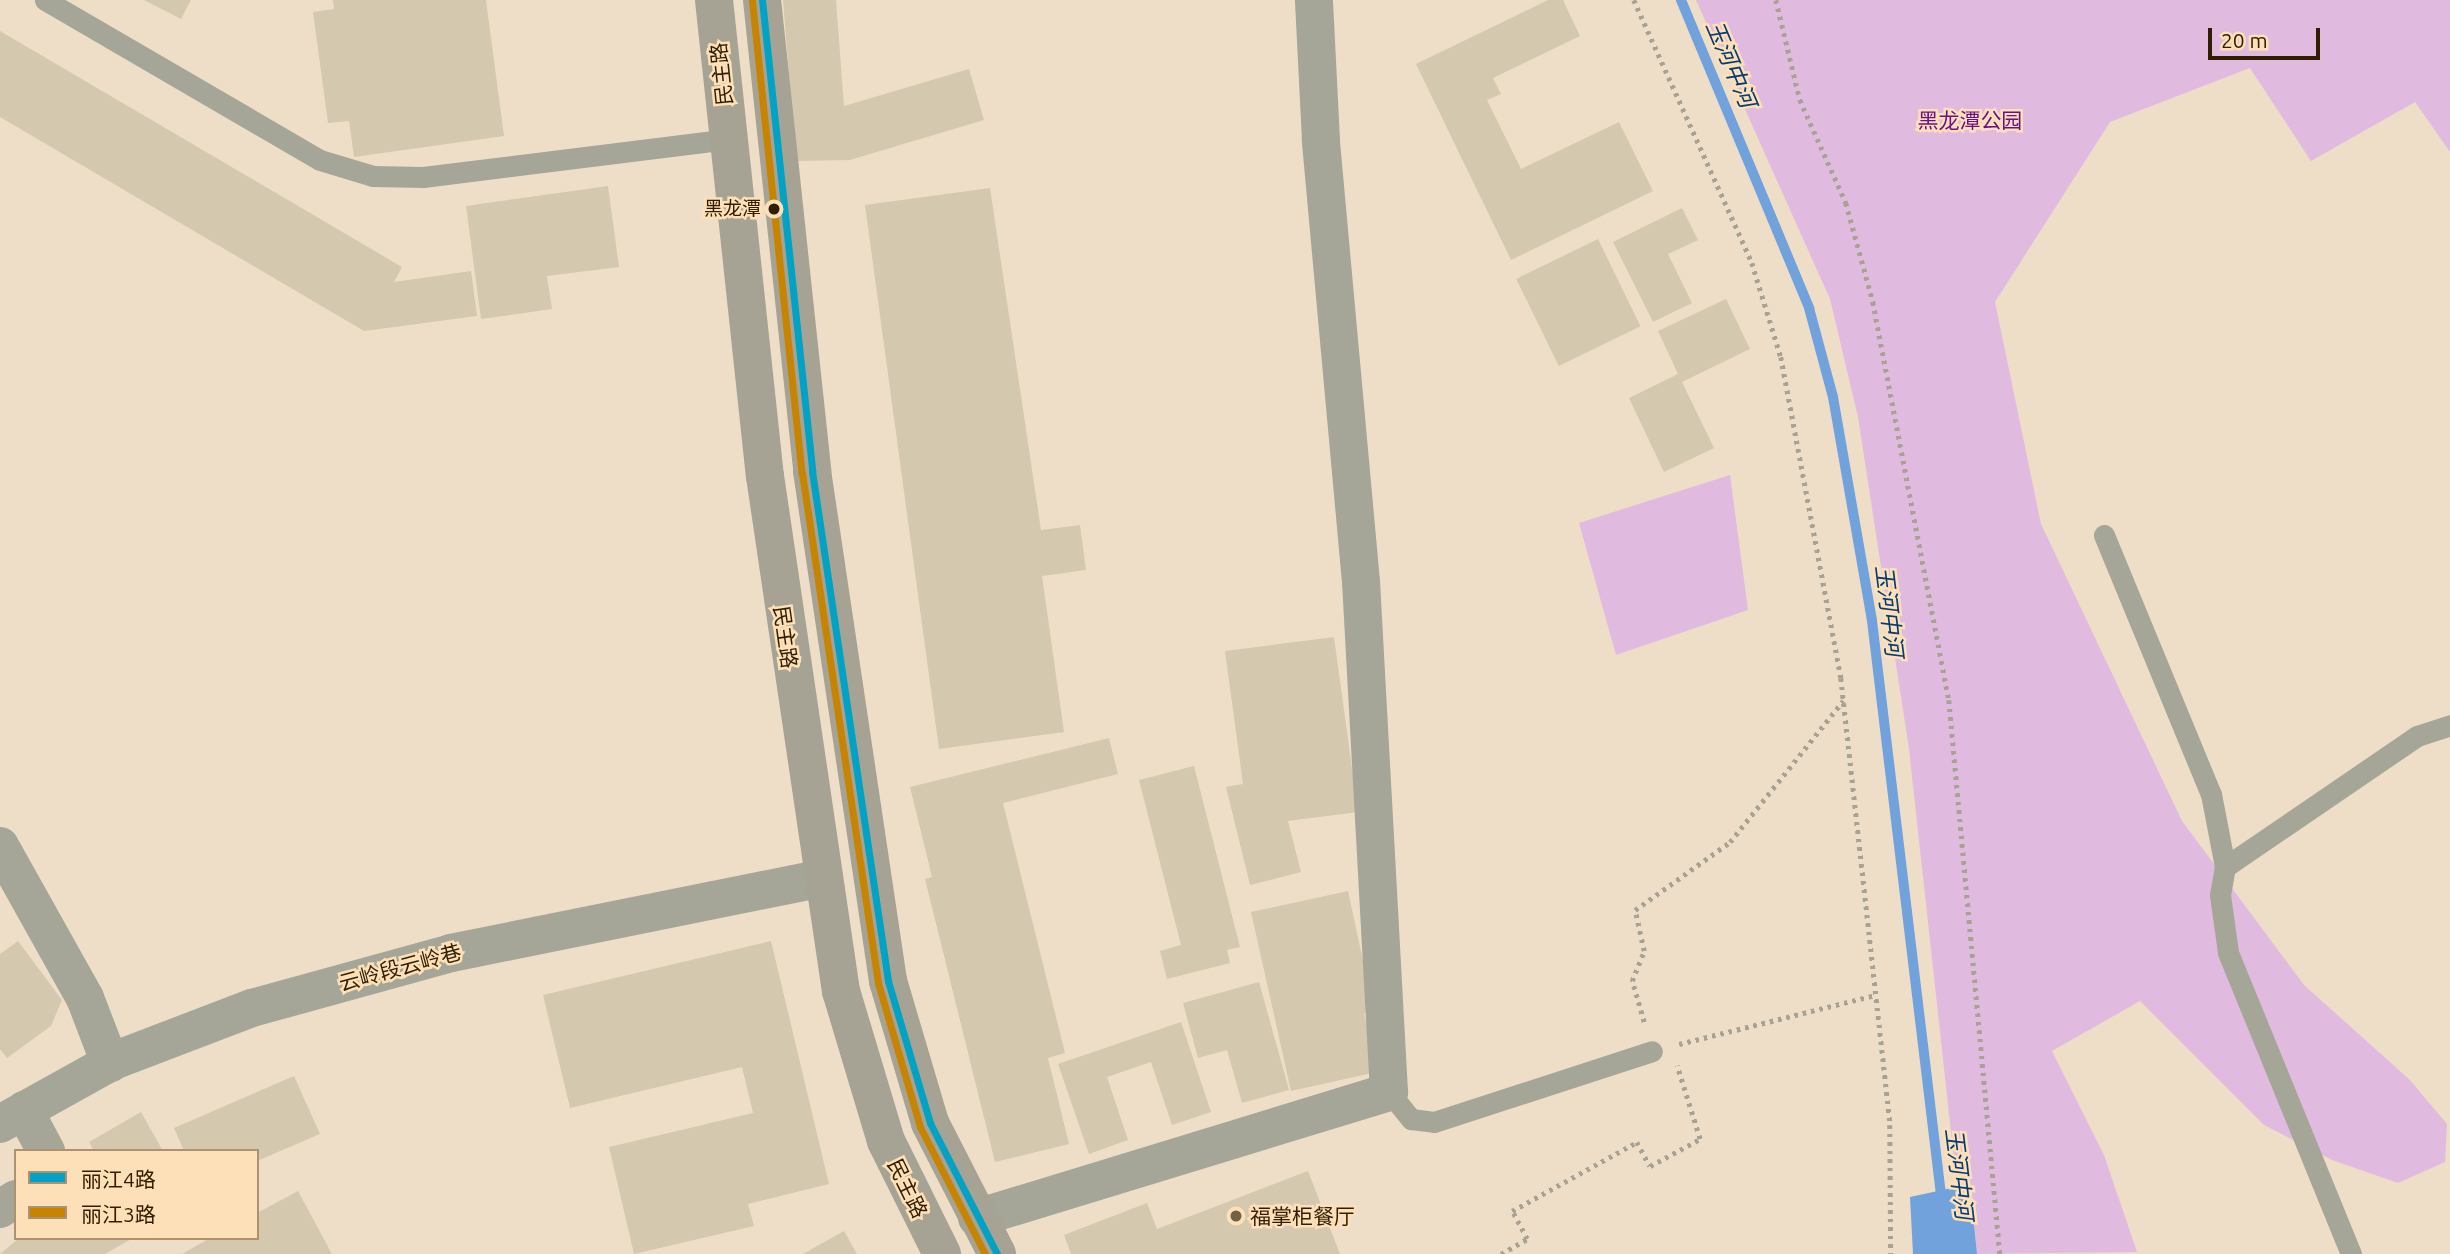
<!DOCTYPE html>
<meta charset="utf-8">
<style>
body{margin:0}
#map{position:relative;width:2450px;height:1254px;overflow:hidden;background:#eedec8;font-family:Ubuntu,"Noto Sans SC",sans-serif}
div>[style]{position:absolute}
.green>*{inset:0;background:#e1badf}
.water>*{inset:0;background:#71a2dc}
.stream>*{height:10px;margin:-5px;padding:0 5px;transform-origin:5px;border-radius:5px;background:#71a2dc}
.building>*{inset:0;background:#d4c8af;transform-origin:0 0}
.path>*{height:4.5px;margin-top:-2.25px;transform-origin:0;background:repeating-linear-gradient(90deg,#a7a294 0 3.5px,transparent 0 8.5px)}
.service>*{height:21px;margin:-10.5px;padding:0 10.5px;transform-origin:10.5px;border-radius:10.5px;background:#a5a698}
.minor>*{height:38px;margin:-19px;padding:0 19px;transform-origin:19px;border-radius:19px;background:#a5a698}
.secondary>*{height:38px;margin:-19px;padding:0 19px;transform-origin:19px;border-radius:19px;background:#a6a394}
.bus-1>*{height:7px;margin:-3.5px;padding:0 3.5px;transform-origin:3.5px;border-radius:3.5px;background:#02a2c4}
.bus-2>*{height:7px;margin:-3.5px;padding:0 3.5px;transform-origin:3.5px;border-radius:3.5px;background:#c68400}
.dots>*{width:19px;height:19px;translate:-50% -50%;box-sizing:border-box;border:4px solid #fee0b8;border-radius:50%}
span{translate:-50% -50%;white-space:nowrap;text-align:center;line-height:1.15;-webkit-text-stroke:5px #fee0b8;paint-order:stroke}
.bus-label{font-size:19px;color:#311e01}
.right{translate:-100% -50%;text-align:right}
.street-label{font-size:21px;color:#311e01}
.park-label{font-size:21px;color:#6c0f8c}
.poi-label{font-size:21px;color:#311e01}
.left{translate:0 -50%;text-align:left}
.water-label{font-size:23px;color:#033c76;font-style:italic}
.legend{position:absolute;left:14px;top:1149px;width:245px;height:91px;box-sizing:border-box;background:#fee0b8;border:2px solid #ac926f;margin:0;padding:9px 12px;list-style:none;font-size:21px;color:#311e01}
.legend li{display:flex;align-items:center;gap:14px;height:35px}
.legend b{width:35px;border:2px solid #ac926f}
.scale{position:absolute;left:2208px;top:28px;width:112px;height:32px;box-sizing:border-box;border:4px solid #311e01;border-top:0;padding-left:9px;font-size:21px;line-height:24px;white-space:nowrap;color:#311e01;-webkit-text-stroke:5px #fee0b8;paint-order:stroke}
</style>
<div id="map">
<div class="green">
<i style="clip-path:polygon(1696px 0,2450px 0,2450px 152px,2415px 102px,2311px 161px,2250px 68px,2110px 122px,1995px 302px,2041px 524px,2182px 821px,2304px 985px,2410px 1080px,2447px 1124px,2445px 1162px,2398px 1183px,2332px 1160px,2264px 1125px,2140px 1001px,2052px 1051px,2104px 1155px,2137px 1252px,1977px 1254px,1971px 1184px,1957px 1187px,1909px 749px,1858px 417px,1830px 299px)"></i>
<i style="clip-path:polygon(1730px 475px,1748px 610px,1616px 655px,1579px 523px)"></i>
</div>
<div class="water">
<i style="clip-path:polygon(1970px 1184px,1977px 1254px,1913px 1254px,1910px 1197px)"></i>
</div>
<div class="stream">
<i style="left:1681px;top:0;width:334px;rotate:67.4deg"></i>
<i style="left:1809px;top:308px;width:92px;rotate:74.9deg"></i>
<i style="left:1833px;top:397px;width:227px;rotate:80.1deg"></i>
<i style="left:1872px;top:621px;width:586px;rotate:83.14deg"></i>
</div>
<div class="building">
<i style="clip-path:polygon(144px 0,191px 0,181px 19px)"></i>
<i style="clip-path:polygon(333px 0,486px 0,504px 136px,354px 157px,349px 121px,328px 123px,313px 12px,334px 9px)"></i>
<i style="clip-path:polygon(783px 0,836px 0,844px 106px,969px 69px,984px 120px,850px 160px,796px 161px)"></i>
<i style="clip-path:polygon(1548px 0,1563px 0,1580px 36px,1493px 78px,1501px 94px,1487px 100px,1521px 169px,1619px 122px,1653px 191px,1511px 260px,1416px 64px)"></i>
<i style="clip-path:polygon(0 31px,402px 267px,394px 282px,471px 271px,477px 316px,364px 331px,0 117px)"></i>
<i style="clip-path:polygon(608px 186px,619px 267px,547px 276px,552px 309px,481px 319px,466px 206px)"></i>
<i style="clip-path:polygon(990px 188px,1041px 530px,1080px 525px,1086px 570px,1042px 576px,1064px 732px,939px 749px,865px 205px)"></i>
<i style="clip-path:polygon(1682px 208px,1698px 240px,1668px 254px,1692px 303px,1653px 322px,1613px 242px)"></i>
<i style="left:1598px;top:239px;width:97px;height:91px;rotate:64deg"></i>
<i style="clip-path:polygon(1726px 299px,1750px 349px,1682px 382px,1714px 448px,1664px 472px,1629px 398px,1678px 374px,1658px 331px)"></i>
<i style="clip-path:polygon(1334px 637px,1358px 812px,1288px 821px,1301px 872px,1250px 885px,1226px 787px,1243px 784px,1225px 651px)"></i>
<i style="clip-path:polygon(1109px 738px,1118px 774px,1003px 803px,1065px 1053px,1048px 1058px,1069px 1144px,995px 1162px,925px 879px,932px 877px,910px 787px)"></i>
<i style="clip-path:polygon(1194px 766px,1240px 947px,1227px 950px,1230px 963px,1167px 979px,1160px 951px,1181px 945px,1139px 780px)"></i>
<i style="clip-path:polygon(1348px 891px,1374px 1012px,1364px 1013px,1377px 1072px,1291px 1091px,1251px 912px)"></i>
<i style="clip-path:polygon(18px 941px,62px 1000px,51px 1026px,7px 1058px,0 1049px,0 954px)"></i>
<i style="clip-path:polygon(771px 941px,829px 1184px,748px 1204px,754px 1226px,634px 1254px,609px 1147px,753px 1113px,742px 1067px,570px 1108px,543px 995px)"></i>
<i style="clip-path:polygon(1259px 982px,1289px 1090px,1242px 1103px,1227px 1050px,1198px 1058px,1183px 1003px)"></i>
<i style="clip-path:polygon(1181px 1022px,1211px 1112px,1172px 1125px,1151px 1062px,1107px 1077px,1128px 1140px,1089px 1154px,1058px 1064px)"></i>
<i style="clip-path:polygon(294px 1076px,320px 1134px,257px 1161px,257px 1151px,184px 1151px,174px 1128px)"></i>
<i style="clip-path:polygon(141px 1112px,163px 1151px,94px 1151px,89px 1142px)"></i>
<i style="clip-path:polygon(1308px 1171px,1340px 1254px,1071px 1254px,1064px 1235px,1147px 1203px,1157px 1229px)"></i>
<i style="clip-path:polygon(298px 1191px,332px 1254px,182px 1254px,210px 1238px,257px 1238px,257px 1213px)"></i>
<i style="clip-path:polygon(844px 1231px,857px 1254px,803px 1254px)"></i>
<i style="clip-path:polygon(19px 1238px,133px 1238px,105px 1254px,0 1254px)"></i>
</div>
<div class="path">
<i style="left:1634px;top:0;width:288px;rotate:65.8deg"></i>
<i style="left:1752px;top:263px;width:98px;rotate:72.9deg"></i>
<i style="left:1781px;top:357px;width:327px;rotate:79.4deg"></i>
<i style="left:1841px;top:678px;width:450px;rotate:83.7deg"></i>
<i style="left:1890px;top:1125px;width:129px;rotate:89.6deg"></i>
<i style="left:1776px;top:0;width:103px;rotate:76.5deg"></i>
<i style="left:1800px;top:100px;width:113px;rotate:65.9deg"></i>
<i style="left:1846px;top:203px;width:103px;rotate:74.7deg"></i>
<i style="left:1873px;top:302px;width:405px;rotate:79.2deg"></i>
<i style="left:1949px;top:700px;width:556px;rotate:84.74deg"></i>
<i style="left:1644px;top:1022px;width:43px;rotate:-106.3deg"></i>
<i style="left:1632px;top:981px;width:32px;rotate:-68deg"></i>
<i style="left:1644px;top:951px;width:42px;rotate:-102.4deg"></i>
<i style="left:1635px;top:910px;width:117px;rotate:-35.6deg"></i>
<i style="left:1730px;top:842px;width:181px;rotate:-51.3deg"></i>
<i style="left:1679px;top:1044px;width:202px;rotate:-14deg"></i>
<i style="left:1501px;top:1254px;width:30px;rotate:-30deg"></i>
<i style="left:1527px;top:1239px;width:32px;rotate:-118deg"></i>
<i style="left:1512px;top:1211px;width:143px;rotate:-28.9deg"></i>
<i style="left:1637px;top:1142px;width:27px;rotate:62deg"></i>
<i style="left:1650px;top:1166px;width:57px;rotate:-28.4deg"></i>
<i style="left:1700px;top:1139px;width:77px;rotate:-107.5deg"></i>
</div>
<div class="service">
<i style="left:45px;top:0;width:318px;rotate:30.2deg"></i>
<i style="left:320px;top:160px;width:55px;rotate:16.8deg"></i>
<i style="left:373px;top:176px;width:50px;rotate:1.1deg"></i>
<i style="left:423px;top:177px;width:307px;rotate:-7.1deg"></i>
<i style="left:2104px;top:535px;width:280px;rotate:67.6deg"></i>
<i style="left:2211px;top:794px;width:74px;rotate:79.1deg"></i>
<i style="left:1389px;top:1092px;width:35px;rotate:51deg"></i>
<i style="left:1411px;top:1119px;width:23px;rotate:7deg"></i>
<i style="left:1434px;top:1122px;width:229px;rotate:-18deg"></i>
<i style="left:2351px;top:1254px;width:326px;rotate:-112.2deg"></i>
<i style="left:2228px;top:952px;width:58px;rotate:-98deg"></i>
<i style="left:2220px;top:895px;width:28px;rotate:-80deg"></i>
<i style="left:2225px;top:867px;width:232px;rotate:-34.3deg"></i>
<i style="left:2417px;top:736px;width:35px;rotate:-18deg"></i>
</div>
<div class="minor">
<i style="left:0;top:846px;width:174px;rotate:60.8deg"></i>
<i style="left:85px;top:998px;width:70px;rotate:69deg"></i>
<i style="left:24px;top:1110px;width:47px;rotate:61.8deg"></i>
<i style="left:0;top:1124px;width:129px;rotate:-29.1deg"></i>
<i style="left:113px;top:1061px;width:149px;rotate:-20.9deg"></i>
<i style="left:252px;top:1008px;width:206px;rotate:-15.4deg"></i>
<i style="left:451px;top:953px;width:379px;rotate:-11.4deg"></i>
<i style="left:0;top:1209px;width:19px;rotate:-32deg"></i>
<i style="left:977px;top:1218px;width:431px;rotate:-17deg"></i>
<i style="left:1389px;top:1092px;width:511px;rotate:-93.14deg"></i>
<i style="left:1361px;top:582px;width:444px;rotate:-95.2deg"></i>
<i style="left:1321px;top:140px;width:140px;rotate:-92.9deg"></i>
</div>
<div class="secondary">
<i style="left:714px;top:0;width:479px;rotate:83.9deg"></i>
<i style="left:765px;top:476px;width:521px;rotate:81.61deg"></i>
<i style="left:841px;top:991px;width:157px;rotate:73.3deg"></i>
<i style="left:886px;top:1141px;width:126px;rotate:63.6deg"></i>
<i style="left:762px;top:0;width:474px;rotate:83.9deg"></i>
<i style="left:812px;top:471px;width:516px;rotate:81.52deg"></i>
<i style="left:888px;top:981px;width:148px;rotate:73.5deg"></i>
<i style="left:930px;top:1123px;width:147px;rotate:62.9deg"></i>
</div>
<div class="bus-1">
<i style="left:762px;top:0;width:474px;rotate:83.9deg"></i>
<i style="left:812px;top:471px;width:516px;rotate:81.52deg"></i>
<i style="left:888px;top:981px;width:148px;rotate:73.5deg"></i>
<i style="left:930px;top:1123px;width:147px;rotate:62.9deg"></i>
</div>
<div class="bus-2">
<i style="left:752px;top:1px;width:475px;rotate:84deg"></i>
<i style="left:802px;top:473px;width:516px;rotate:81.52deg"></i>
<i style="left:878px;top:983px;width:150px;rotate:73.7deg"></i>
<i style="left:920px;top:1127px;width:143px;rotate:62.9deg"></i>
</div>
<div class="dots">
<i style="left:774px;top:209px;background:#311e01"></i>
<i style="left:1236px;top:1216px;background:#736147"></i>
</div>
<div class="bus-label">
<span class="right" style="left:761px;top:209px">黑龙潭</span>
</div>
<div class="street-label">
<span style="left:721px;top:74px;rotate:-96deg">民主路</span>
<span style="left:786px;top:637px;rotate:82deg">民主路</span>
<span style="left:400px;top:967px;rotate:-15deg">云岭段云岭巷</span>
<span style="left:908px;top:1188px;rotate:64deg">民主路</span>
</div>
<div class="park-label">
<span style="left:1970px;top:120px">黑龙潭公园</span>
</div>
<div class="poi-label">
<span class="left" style="left:1250px;top:1216px">福掌柜餐厅</span>
</div>
<div class="water-label">
<span style="left:1731px;top:64px;rotate:67deg">玉河中河</span>
<span style="left:1889px;top:611px;rotate:83deg">玉河中河</span>
<span style="left:1959px;top:1174px;rotate:83deg">玉河中河</span>
</div>
<ul class="legend">
<li><b style="height:9px;background:#02a2c4"></b>丽江4路</li>
<li><b style="height:9px;background:#c68400"></b>丽江3路</li>
</ul>
<div class="scale">20 m</div>
</div>
